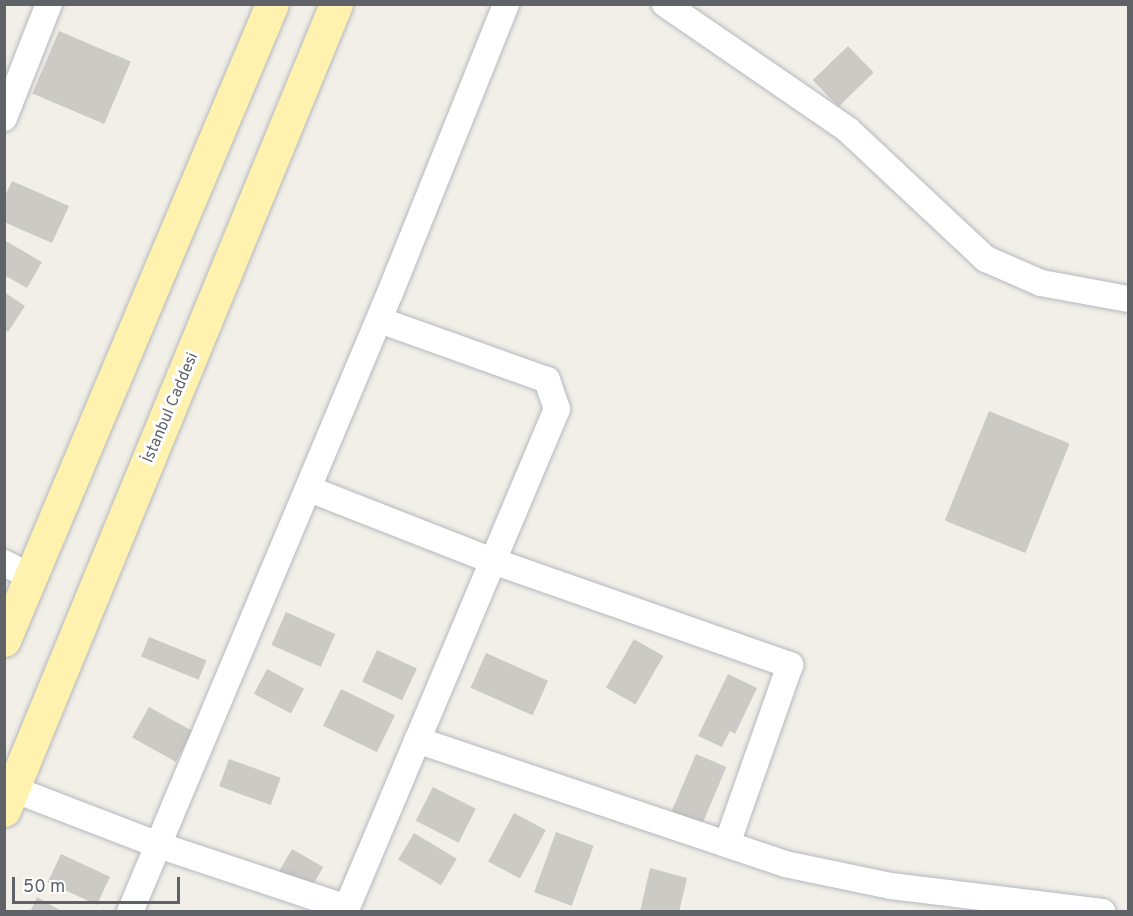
<!DOCTYPE html>
<meta charset="utf-8">
<style>
body{margin:0}
#map{position:relative;width:1133px;height:916px;overflow:hidden;background:#f1efe8;font-family:Overpass,sans-serif}
div>[style]{position:absolute}
.building>*{inset:0;background:#cccac5;transform-origin:0 0}
.roads{filter:drop-shadow(0 0 2px #b5b8bc) drop-shadow(0 0 2px #b5b8bc)}
.street>*{height:26px;margin:-13px;padding:0 13px;transform-origin:13px;border-radius:13px;background:#fff}
.primary>*{height:33px;margin:-16.5px;padding:0 16.5px;transform-origin:16.5px;border-radius:16.5px;background:#fff2af}
span{translate:-50% -50%;white-space:nowrap;text-align:center;line-height:1.15;-webkit-text-stroke:6px #fff;paint-order:stroke}
.street-label{font-size:16px;color:#5f6368}
.frame{position:absolute;inset:0;border:6px solid #5f6368;pointer-events:none}
.scale{position:absolute;left:12px;top:877px;width:168px;height:27px;box-sizing:border-box;border:3px solid #5f6368;border-top:0;padding-left:8px;font-size:18px;line-height:21px;white-space:nowrap;color:#5f6368;-webkit-text-stroke:4px #fff;paint-order:stroke}
</style>
<div id="map">
<div class="building">
<i style="left:59px;top:31px;width:78px;height:68px;rotate:23deg"></i>
<i style="left:848px;top:46px;width:37px;height:49px;rotate:46deg"></i>
<i style="clip-path:polygon(12px 181px,69px 206px,52px 243px,4px 222px,4px 198px)"></i>
<i style="clip-path:polygon(4px 240px,42px 262px,27px 288px,4px 275px)"></i>
<i style="clip-path:polygon(4px 292px,25px 306px,8px 332px,4px 329px)"></i>
<i style="left:989px;top:411px;width:87px;height:118px;rotate:22deg"></i>
<i style="left:286px;top:612px;width:54px;height:36px;rotate:24deg"></i>
<i style="left:149px;top:637px;width:62px;height:21px;rotate:22deg"></i>
<i style="left:634px;top:639px;width:34px;height:56px;rotate:30deg"></i>
<i style="left:377px;top:650px;width:44px;height:35px;rotate:25deg"></i>
<i style="left:486px;top:653px;width:68px;height:38px;rotate:24deg"></i>
<i style="left:267px;top:669px;width:42px;height:28px;rotate:28deg"></i>
<i style="clip-path:polygon(728px 674px,757px 688px,735px 734px,730px 731px,722px 747px,698px 736px)"></i>
<i style="left:341px;top:689px;width:60px;height:41px;rotate:26deg"></i>
<i style="left:149px;top:707px;width:50px;height:35px;rotate:29deg"></i>
<i style="left:696px;top:754px;width:33px;height:62px;rotate:23deg"></i>
<i style="left:229px;top:759px;width:55px;height:29px;rotate:20deg"></i>
<i style="left:433px;top:787px;width:48px;height:38px;rotate:27deg"></i>
<i style="left:514px;top:813px;width:36px;height:55px;rotate:28deg"></i>
<i style="left:556px;top:832px;width:40px;height:64px;rotate:20deg"></i>
<i style="left:414px;top:833px;width:50px;height:31px;rotate:31deg"></i>
<i style="left:292px;top:849px;width:36px;height:27px;rotate:30deg"></i>
<i style="left:61px;top:854px;width:54px;height:31px;rotate:25deg"></i>
<i style="clip-path:polygon(650px 868px,687px 878px,679px 912px,640px 912px)"></i>
<i style="clip-path:polygon(37px 897px,63px 912px,30px 912px)"></i>
</div>
<div class="roads">
<div class="street">
<i style="left:665px;top:4px;width:222px;rotate:34.5deg"></i>
<i style="left:848px;top:130px;width:189px;rotate:43.1deg"></i>
<i style="left:986px;top:259px;width:60px;rotate:23.6deg"></i>
<i style="left:1041px;top:283px;width:88px;rotate:10.4deg"></i>
<i style="left:4px;top:118px;width:123px;rotate:-68.5deg"></i>
<i style="left:309px;top:489px;width:198px;rotate:21.4deg"></i>
<i style="left:493px;top:561px;width:315px;rotate:19.3deg"></i>
<i style="left:790px;top:665px;width:190px;rotate:109.4deg"></i>
<i style="left:4px;top:563px;width:30px;rotate:27deg"></i>
<i style="left:417px;top:740px;width:388px;rotate:18.6deg"></i>
<i style="left:785px;top:864px;width:108px;rotate:11.7deg"></i>
<i style="left:891px;top:886px;width:213px;rotate:7deg"></i>
<i style="left:13px;top:789px;width:155px;rotate:21.1deg"></i>
<i style="left:158px;top:845px;width:199px;rotate:18.4deg"></i>
<i style="left:130px;top:912px;width:671px;rotate:-67.22deg"></i>
<i style="left:390px;top:293px;width:311px;rotate:-68.1deg"></i>
<i style="left:345px;top:912px;width:546px;rotate:-67.15deg"></i>
<i style="left:557px;top:409px;width:31px;rotate:-109deg"></i>
<i style="left:547px;top:380px;width:178px;rotate:-160.3deg"></i>
</div>
<div class="primary">
<i style="left:4px;top:640px;width:690px;rotate:-67.15deg"></i>
<i style="left:4px;top:810px;width:872px;rotate:-67.61deg"></i>
</div>
</div>
<div class="street-label">
<span style="left:171px;top:408px;rotate:-67deg">İstanbul Caddesi</span>
</div>
<div class="frame"></div>
<div class="scale">50 m</div>
</div>
